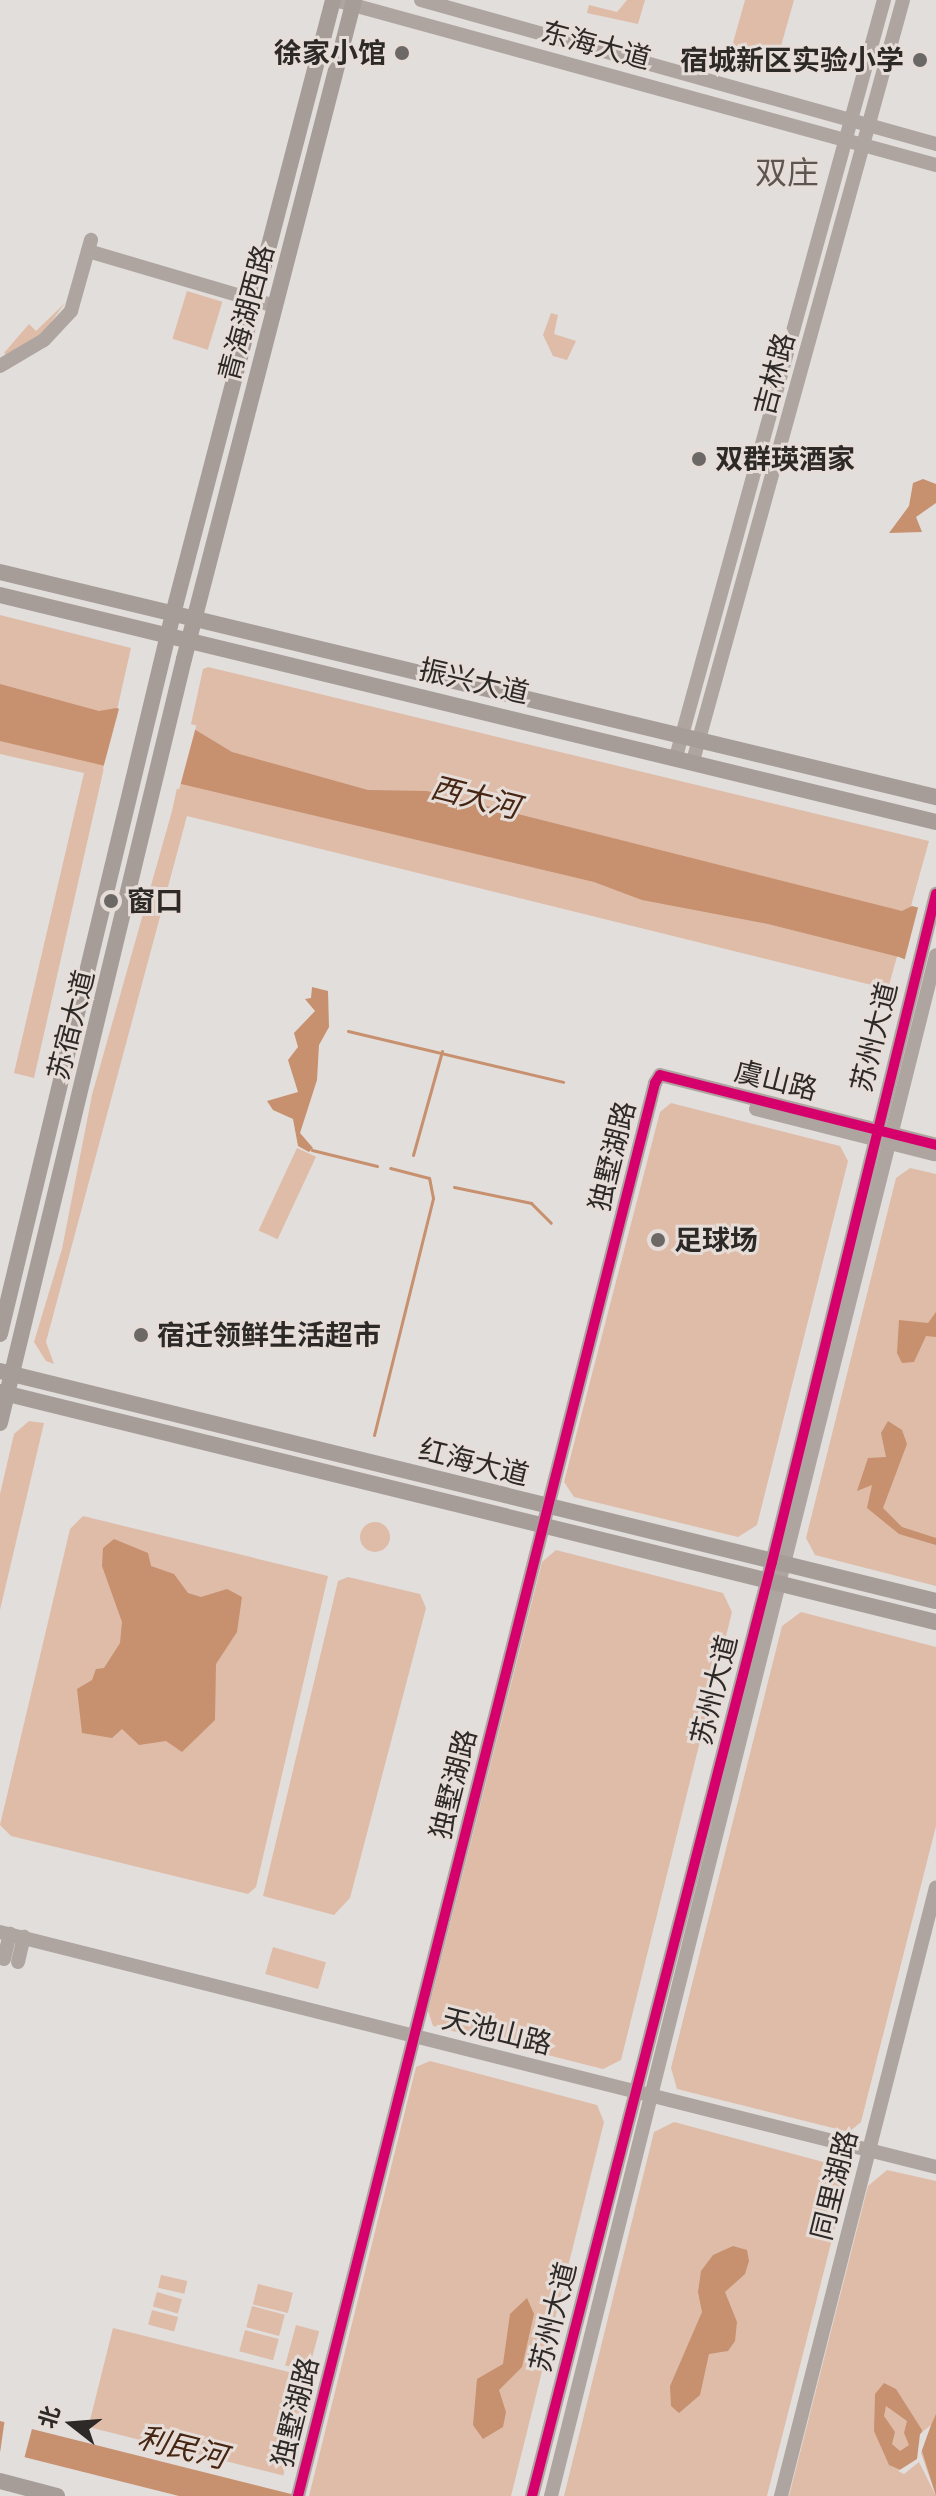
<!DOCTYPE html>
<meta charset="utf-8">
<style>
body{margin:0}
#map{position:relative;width:936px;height:2496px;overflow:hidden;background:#e2dedc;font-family:"Space Grotesk","Noto Sans SC",sans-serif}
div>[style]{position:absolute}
.green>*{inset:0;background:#dfbca8;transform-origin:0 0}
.round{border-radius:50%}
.water>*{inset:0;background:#c7906e}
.pier>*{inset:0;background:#e2dedc;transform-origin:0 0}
.stream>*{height:3px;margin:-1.5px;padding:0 1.5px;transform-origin:1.5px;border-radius:1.5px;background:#c7906e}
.minor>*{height:14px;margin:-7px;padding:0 7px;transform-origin:7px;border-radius:7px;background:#aea5a0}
.major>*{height:16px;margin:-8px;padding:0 8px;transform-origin:8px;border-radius:8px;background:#a69d98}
.cycleway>*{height:10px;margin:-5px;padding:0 5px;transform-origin:5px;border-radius:5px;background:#d6006c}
.dots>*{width:22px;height:22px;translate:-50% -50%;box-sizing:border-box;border:4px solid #e6ddd8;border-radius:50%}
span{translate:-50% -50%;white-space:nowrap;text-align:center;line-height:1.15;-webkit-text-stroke:6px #e6ddd8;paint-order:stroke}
.street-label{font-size:28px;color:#2c2927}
.poi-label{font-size:28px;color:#2c2927;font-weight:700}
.right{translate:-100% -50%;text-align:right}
.left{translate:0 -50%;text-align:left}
.water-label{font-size:30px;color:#462612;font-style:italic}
.quarter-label{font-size:32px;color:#5c5551}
.north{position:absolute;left:32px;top:2384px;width:80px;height:80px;-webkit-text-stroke:6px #e6ddd8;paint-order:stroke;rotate:287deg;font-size:22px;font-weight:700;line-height:32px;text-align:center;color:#2c2927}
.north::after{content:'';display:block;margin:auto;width:28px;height:36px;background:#2c2927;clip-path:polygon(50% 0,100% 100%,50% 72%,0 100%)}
</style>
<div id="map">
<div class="green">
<i style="clip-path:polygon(627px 0,645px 0,638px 24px,587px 13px,589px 5px,617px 12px)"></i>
<i style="clip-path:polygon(745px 0,794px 0,774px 71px,729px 57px)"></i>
<i style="left:187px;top:291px;width:37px;height:50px;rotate:17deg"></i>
<i style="clip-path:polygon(65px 303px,44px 332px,7px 356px,4px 353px,29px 324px,36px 331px)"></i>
<i style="clip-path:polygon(551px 313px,558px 315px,554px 334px,576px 341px,567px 360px,553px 356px,543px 335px)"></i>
<i style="clip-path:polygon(0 615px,131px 648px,34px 1078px,14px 1073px,84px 773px,0 754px)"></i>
<i style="clip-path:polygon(208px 667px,929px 841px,888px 989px,187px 816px,46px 1342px,54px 1364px,46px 1361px,34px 1342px,62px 1249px,92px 1095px,172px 811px,203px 669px)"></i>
<i style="clip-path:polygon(671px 1103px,840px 1146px,848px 1161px,757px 1525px,738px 1537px,574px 1497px,564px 1482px,660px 1112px)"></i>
<i style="left:297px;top:1148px;width:21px;height:91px;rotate:25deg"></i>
<i style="clip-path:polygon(910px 1168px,936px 1174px,936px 1586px,815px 1555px,806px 1538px,896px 1178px)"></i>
<i style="clip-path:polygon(29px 1421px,44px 1423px,0 1610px,0 1494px,14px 1434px)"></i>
<i style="clip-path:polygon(83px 1516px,328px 1576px,256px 1887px,248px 1894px,11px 1836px,0 1825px,70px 1529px)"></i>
<i class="round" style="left:360px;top:1522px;width:30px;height:30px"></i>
<i style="clip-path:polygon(556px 1550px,723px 1593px,732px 1612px,621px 2060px,603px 2069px,433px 2026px,428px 2011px,542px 1562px)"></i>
<i style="clip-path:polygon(348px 1577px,420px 1594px,426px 1608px,350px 1898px,334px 1915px,263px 1896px,338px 1581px)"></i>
<i style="clip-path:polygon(801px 1612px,936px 1647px,936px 1826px,861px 2122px,849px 2132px,677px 2089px,671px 2068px,782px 1626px)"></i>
<i style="left:273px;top:1947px;width:55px;height:28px;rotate:16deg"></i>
<i style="clip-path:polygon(430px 2061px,597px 2105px,604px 2122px,511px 2496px,309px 2496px,416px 2067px)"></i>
<i style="clip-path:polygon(674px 2122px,842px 2167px,847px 2180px,767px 2496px,564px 2496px,654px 2132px)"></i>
<i style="clip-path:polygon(887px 2170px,936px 2181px,936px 2496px,789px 2496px,868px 2186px)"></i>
<i style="left:161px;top:2275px;width:27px;height:13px;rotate:13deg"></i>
<i style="left:258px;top:2284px;width:36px;height:21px;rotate:14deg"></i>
<i style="left:157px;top:2292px;width:26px;height:15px;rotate:16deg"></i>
<i style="left:252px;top:2306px;width:34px;height:22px;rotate:15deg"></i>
<i style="left:152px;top:2310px;width:27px;height:15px;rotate:15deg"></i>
<i style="left:296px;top:2325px;width:24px;height:42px;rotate:15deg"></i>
<i style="left:113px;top:2328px;width:201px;height:102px;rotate:14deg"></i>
<i style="left:245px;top:2330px;width:35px;height:22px;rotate:15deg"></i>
</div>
<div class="water">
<i style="clip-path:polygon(923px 479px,936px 484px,936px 503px,916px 517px,922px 532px,889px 533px,909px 506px,913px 483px)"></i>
<i style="clip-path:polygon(0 684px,99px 711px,116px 708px,189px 726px,232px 752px,368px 790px,427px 791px,902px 911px,912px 906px,936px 912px,936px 972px,899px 957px,768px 924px,642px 900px,594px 882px,0 741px)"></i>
<i style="clip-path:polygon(312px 987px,328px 991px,329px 1027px,319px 1045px,317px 1080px,300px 1133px,313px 1148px,309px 1152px,298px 1146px,293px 1119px,273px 1110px,267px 1101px,298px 1092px,288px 1060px,298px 1047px,294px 1033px,315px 1011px,305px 999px,311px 998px)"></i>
<i style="clip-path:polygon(936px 1312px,936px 1337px,926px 1336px,914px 1362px,902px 1363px,897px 1353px,899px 1320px,928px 1323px)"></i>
<i style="clip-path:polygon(888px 1421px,902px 1430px,907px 1444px,883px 1508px,902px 1527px,936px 1538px,936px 1545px,899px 1534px,867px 1508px,872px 1485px,857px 1491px,868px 1458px,886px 1457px,881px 1433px)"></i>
<i style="clip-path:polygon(114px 1539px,148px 1553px,151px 1566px,174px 1574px,188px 1593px,201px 1597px,227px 1589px,242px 1597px,237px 1632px,216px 1664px,215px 1720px,182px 1752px,166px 1741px,139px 1745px,122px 1729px,112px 1738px,82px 1733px,77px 1689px,92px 1680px,96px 1669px,104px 1668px,120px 1643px,122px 1622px,102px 1566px,103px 1548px)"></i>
<i style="clip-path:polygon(733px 2246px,747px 2250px,749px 2261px,745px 2274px,725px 2292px,737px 2322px,735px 2341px,728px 2351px,709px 2354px,700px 2395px,679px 2413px,671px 2406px,670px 2386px,702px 2312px,698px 2292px,701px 2271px,713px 2255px)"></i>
<i style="clip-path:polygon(527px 2298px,534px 2314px,522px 2367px,499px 2390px,506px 2412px,503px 2427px,483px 2439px,473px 2425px,477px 2379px,503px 2364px,510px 2314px)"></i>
<i style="clip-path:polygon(evenodd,884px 2383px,896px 2389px,922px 2430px,918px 2458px,903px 2471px,889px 2465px,874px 2431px,875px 2394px,884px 2383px,886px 2406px,907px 2421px,904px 2433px,909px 2445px,900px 2451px,892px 2444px,895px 2432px,884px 2416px,886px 2406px)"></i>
<i style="clip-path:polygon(936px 2414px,936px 2496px,921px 2448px)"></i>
<i style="clip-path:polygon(0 2421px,299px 2496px,179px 2496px,0 2451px)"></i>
</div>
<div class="pier">
<i style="left:120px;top:705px;width:79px;height:66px;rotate:15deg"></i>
<i style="clip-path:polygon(919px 904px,936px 908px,936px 976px,903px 966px)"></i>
<i style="clip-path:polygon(5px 2418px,33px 2425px,24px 2459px,0 2453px)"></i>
<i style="clip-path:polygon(931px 2425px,921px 2453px,936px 2496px,919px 2462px,904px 2474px,898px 2471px,917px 2459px,920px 2434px)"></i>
</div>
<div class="stream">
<i style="left:348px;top:1031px;width:221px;rotate:13.3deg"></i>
<i style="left:312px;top:1150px;width:67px;rotate:13.8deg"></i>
<i style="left:413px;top:1155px;width:108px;rotate:-74.4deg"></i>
<i style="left:454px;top:1187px;width:79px;rotate:11.7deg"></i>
<i style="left:531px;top:1203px;width:28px;rotate:45deg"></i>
<i style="left:374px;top:1435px;width:244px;rotate:-76deg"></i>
<i style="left:433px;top:1198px;width:20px;rotate:-101deg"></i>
<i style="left:429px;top:1178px;width:40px;rotate:-165.6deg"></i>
</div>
<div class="minor">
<i style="left:335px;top:0;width:623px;rotate:15.35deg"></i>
<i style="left:421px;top:0;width:535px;rotate:15.62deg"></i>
<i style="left:88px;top:251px;width:195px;rotate:16.4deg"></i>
<i style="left:0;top:366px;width:51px;rotate:-30.6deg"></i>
<i style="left:44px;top:340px;width:40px;rotate:-47deg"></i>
<i style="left:71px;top:311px;width:74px;rotate:-74.3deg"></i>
<i style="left:676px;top:757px;width:785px;rotate:-74.64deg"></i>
<i style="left:693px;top:761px;width:789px;rotate:-74.57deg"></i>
<i style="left:756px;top:1109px;width:184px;rotate:14.2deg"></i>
<i style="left:0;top:1932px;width:965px;rotate:14.09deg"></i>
<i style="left:4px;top:1959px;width:26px;rotate:-77deg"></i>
<i style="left:18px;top:1962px;width:26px;rotate:-77deg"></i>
<i style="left:298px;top:2496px;width:1457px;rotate:-75.82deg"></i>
<i style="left:655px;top:1083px;width:9px;rotate:-58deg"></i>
<i style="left:660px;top:1075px;width:285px;rotate:14.2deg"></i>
<i style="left:532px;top:2496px;width:964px;rotate:-75.59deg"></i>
<i style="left:772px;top:1562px;width:688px;rotate:-76.21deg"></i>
<i style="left:551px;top:2496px;width:1588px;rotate:-75.97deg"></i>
<i style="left:781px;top:2496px;width:628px;rotate:-75.72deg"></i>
</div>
<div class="major">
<i style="left:0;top:572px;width:963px;rotate:13.52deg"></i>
<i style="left:0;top:595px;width:963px;rotate:13.63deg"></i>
<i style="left:0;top:1334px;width:740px;rotate:-76.49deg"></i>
<i style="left:173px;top:614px;width:635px;rotate:-75.39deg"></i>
<i style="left:0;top:1371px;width:964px;rotate:13.81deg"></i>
<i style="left:0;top:1392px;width:964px;rotate:13.81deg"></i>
<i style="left:0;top:1423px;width:786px;rotate:-76.46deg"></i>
<i style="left:184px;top:659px;width:681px;rotate:-75.53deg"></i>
<i style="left:0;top:2481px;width:59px;rotate:14.7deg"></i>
</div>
<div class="cycleway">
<i style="left:298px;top:2496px;width:1457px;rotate:-75.82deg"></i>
<i style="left:655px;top:1083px;width:9px;rotate:-58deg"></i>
<i style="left:660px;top:1075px;width:285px;rotate:14.2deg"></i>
<i style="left:532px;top:2496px;width:964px;rotate:-75.59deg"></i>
<i style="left:772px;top:1562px;width:688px;rotate:-76.21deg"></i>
</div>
<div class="dots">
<i style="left:402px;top:53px;background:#6c6866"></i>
<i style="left:920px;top:60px;background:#6c6866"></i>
<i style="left:699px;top:459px;background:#6c6866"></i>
<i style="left:111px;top:901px;background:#6c6866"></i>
<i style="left:658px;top:1240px;background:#6c6866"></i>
<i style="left:141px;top:1335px;background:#6c6866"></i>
</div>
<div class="street-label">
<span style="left:596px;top:45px;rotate:15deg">东海大道</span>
<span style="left:246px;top:313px;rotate:-75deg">青海湖西路</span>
<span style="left:774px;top:374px;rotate:-75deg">吉林路</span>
<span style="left:474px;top:681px;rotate:13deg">振兴大道</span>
<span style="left:71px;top:1025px;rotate:-76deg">苏宿大道</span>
<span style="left:874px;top:1037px;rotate:-76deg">苏州大道</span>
<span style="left:776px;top:1080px;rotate:14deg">虞山路</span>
<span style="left:612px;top:1156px;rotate:-76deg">独墅湖路</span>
<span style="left:474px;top:1462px;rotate:14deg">红海大道</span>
<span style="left:714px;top:1690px;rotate:-76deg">苏州大道</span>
<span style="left:453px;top:1784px;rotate:-76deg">独墅湖路</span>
<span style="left:497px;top:2031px;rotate:14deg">天池山路</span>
<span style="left:834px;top:2185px;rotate:-76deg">同里湖路</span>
<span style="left:553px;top:2317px;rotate:-76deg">苏州大道</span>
<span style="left:295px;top:2412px;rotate:-76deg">独墅湖路</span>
</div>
<div class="poi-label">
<span class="right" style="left:386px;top:53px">徐家小馆</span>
<span class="right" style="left:904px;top:60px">宿城新区实验小学</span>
<span class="left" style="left:715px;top:459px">双群瑛酒家</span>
<span class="left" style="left:127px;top:901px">窗口</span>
<span class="left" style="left:674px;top:1240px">足球场</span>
<span class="left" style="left:157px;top:1335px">宿迁领鲜生活超市</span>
</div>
<div class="water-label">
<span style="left:475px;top:798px;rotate:14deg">西大河</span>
<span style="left:182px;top:2448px;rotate:14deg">利民河</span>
</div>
<div class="quarter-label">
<span style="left:787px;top:173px">双庄</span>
</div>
<div class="north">北</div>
</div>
